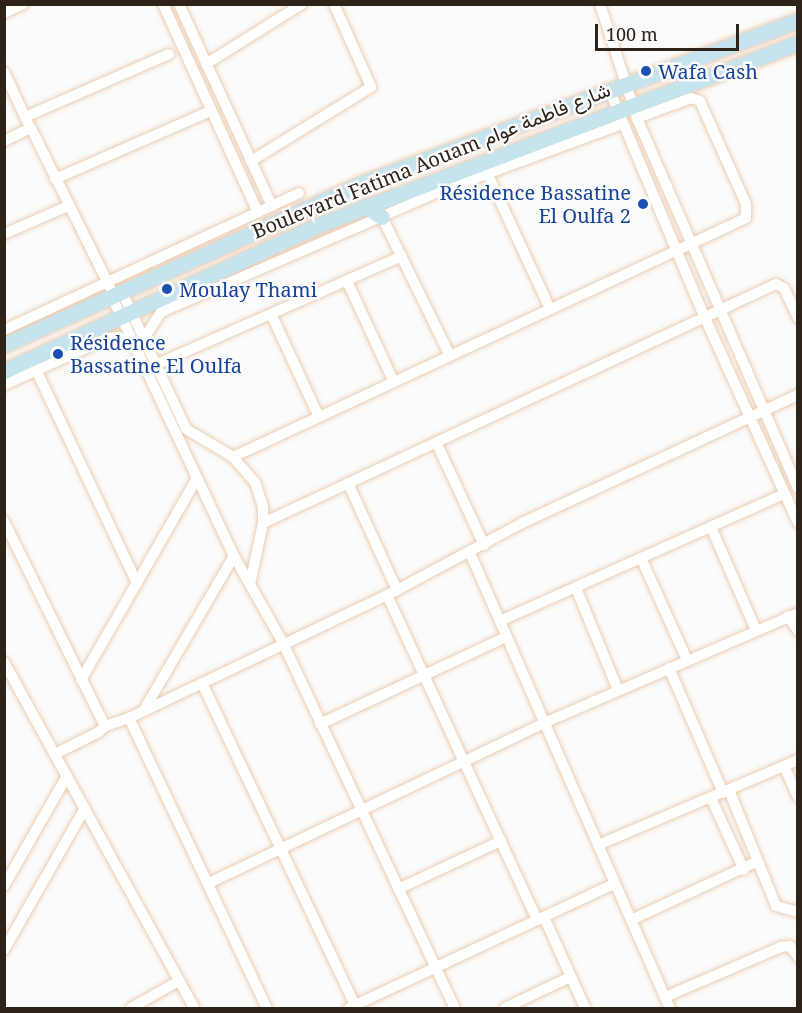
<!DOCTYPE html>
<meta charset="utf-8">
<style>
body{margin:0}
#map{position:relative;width:802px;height:1013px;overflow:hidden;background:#fbfbfb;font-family:"Noto Serif",Vazirmatn,serif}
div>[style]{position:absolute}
.roads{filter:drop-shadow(0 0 2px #ebcdb3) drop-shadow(0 0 2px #ebcdb3)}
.street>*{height:10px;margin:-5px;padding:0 5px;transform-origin:5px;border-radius:5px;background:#fff}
.secondary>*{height:15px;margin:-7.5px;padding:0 7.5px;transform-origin:7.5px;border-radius:7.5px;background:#c6e4ee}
.dots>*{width:16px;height:16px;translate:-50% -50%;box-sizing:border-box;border:3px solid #fbfbfb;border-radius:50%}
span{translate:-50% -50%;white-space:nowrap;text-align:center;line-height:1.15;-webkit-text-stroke:5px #fbfbfb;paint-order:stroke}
.transit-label{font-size:20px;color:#164399}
.left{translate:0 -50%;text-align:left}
.right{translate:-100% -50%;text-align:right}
.street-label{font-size:20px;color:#2e2319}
.frame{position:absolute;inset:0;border:6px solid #2e2319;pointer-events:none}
.scale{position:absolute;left:595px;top:24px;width:144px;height:27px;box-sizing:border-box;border:3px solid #2e2319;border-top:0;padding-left:8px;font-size:18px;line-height:21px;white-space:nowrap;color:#2e2319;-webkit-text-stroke:4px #fbfbfb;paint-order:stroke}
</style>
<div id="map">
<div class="roads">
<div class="street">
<i style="left:163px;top:4px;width:229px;rotate:65.5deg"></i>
<i style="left:179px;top:4px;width:222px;rotate:65.3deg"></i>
<i style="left:600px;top:4px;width:120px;rotate:72deg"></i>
<i style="left:637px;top:118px;width:404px;rotate:66.5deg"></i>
<i style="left:4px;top:13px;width:21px;rotate:-25deg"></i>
<i style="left:206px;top:64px;width:113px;rotate:-32deg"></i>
<i style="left:4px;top:72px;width:56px;rotate:64.8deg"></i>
<i style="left:609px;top:89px;width:248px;rotate:67.3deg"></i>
<i style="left:705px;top:318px;width:225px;rotate:65.6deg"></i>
<i style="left:25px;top:117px;width:157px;rotate:-23.6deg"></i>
<i style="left:4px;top:141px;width:30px;rotate:-26deg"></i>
<i style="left:31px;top:128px;width:178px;rotate:63.6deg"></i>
<i style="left:251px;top:161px;width:141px;rotate:-31.7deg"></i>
<i style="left:371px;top:87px;width:91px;rotate:-114deg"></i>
<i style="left:487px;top:173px;width:150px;rotate:65.1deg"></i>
<i style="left:55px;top:179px;width:170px;rotate:-23.6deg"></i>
<i style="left:382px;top:217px;width:153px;rotate:63.9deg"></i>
<i style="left:4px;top:234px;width:70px;rotate:-23.6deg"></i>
<i style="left:347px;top:281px;width:109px;rotate:65.1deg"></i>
<i style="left:121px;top:290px;width:153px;rotate:64.9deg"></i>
<i style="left:186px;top:429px;width:55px;rotate:30.8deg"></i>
<i style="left:233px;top:457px;width:33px;rotate:49deg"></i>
<i style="left:255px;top:482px;width:26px;rotate:72deg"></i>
<i style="left:263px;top:507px;width:16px;rotate:90deg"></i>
<i style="left:263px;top:523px;width:62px;rotate:102deg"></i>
<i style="left:111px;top:295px;width:289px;rotate:64.8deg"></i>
<i style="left:234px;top:556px;width:100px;rotate:60.6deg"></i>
<i style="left:283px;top:643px;width:403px;rotate:64.8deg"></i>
<i style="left:272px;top:316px;width:109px;rotate:65.1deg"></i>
<i style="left:4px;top:330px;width:325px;rotate:-24.9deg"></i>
<i style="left:143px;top:340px;width:33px;rotate:-57deg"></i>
<i style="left:161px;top:312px;width:304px;rotate:-23.4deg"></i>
<i style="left:440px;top:191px;width:194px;rotate:-20.2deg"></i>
<i style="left:31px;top:359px;width:248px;rotate:64.7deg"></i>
<i style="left:155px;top:365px;width:270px;rotate:-23.8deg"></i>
<i style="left:4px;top:385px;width:114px;rotate:-24.3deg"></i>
<i style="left:108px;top:338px;width:10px;rotate:-6deg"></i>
<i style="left:118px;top:337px;width:18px;rotate:19deg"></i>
<i style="left:436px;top:442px;width:114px;rotate:65deg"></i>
<i style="left:233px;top:457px;width:566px;rotate:-24.98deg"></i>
<i style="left:746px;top:218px;width:14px;rotate:-90deg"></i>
<i style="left:746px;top:204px;width:113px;rotate:-114.1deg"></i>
<i style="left:700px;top:101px;width:9px;rotate:-162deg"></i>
<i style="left:691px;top:98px;width:58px;rotate:159.7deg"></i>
<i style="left:348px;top:483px;width:118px;rotate:65.4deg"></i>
<i style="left:4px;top:521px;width:229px;rotate:63.8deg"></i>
<i style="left:263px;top:523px;width:566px;rotate:-24.98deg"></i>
<i style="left:776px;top:284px;width:9px;rotate:27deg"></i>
<i style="left:784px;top:288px;width:33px;rotate:65deg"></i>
<i style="left:711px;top:527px;width:112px;rotate:66.4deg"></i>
<i style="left:470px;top:553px;width:497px;rotate:66.3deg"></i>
<i style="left:641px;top:558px;width:112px;rotate:65.7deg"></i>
<i style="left:576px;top:588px;width:110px;rotate:67.6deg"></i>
<i style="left:387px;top:595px;width:358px;rotate:65.2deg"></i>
<i style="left:788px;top:616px;width:18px;rotate:56deg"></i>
<i style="left:500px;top:621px;width:311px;rotate:-24.1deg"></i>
<i style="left:4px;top:662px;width:395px;rotate:61.2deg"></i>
<i style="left:669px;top:668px;width:136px;rotate:66.6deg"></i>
<i style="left:81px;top:680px;width:233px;rotate:-60.1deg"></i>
<i style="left:202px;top:683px;width:360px;rotate:64.6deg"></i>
<i style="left:144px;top:710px;width:178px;rotate:-59.7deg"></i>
<i style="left:129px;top:718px;width:321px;rotate:64.6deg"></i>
<i style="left:320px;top:724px;width:205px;rotate:-25.1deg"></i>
<i style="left:55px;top:754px;width:49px;rotate:-26.6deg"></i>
<i style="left:99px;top:732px;width:8px;rotate:-45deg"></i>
<i style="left:105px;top:726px;width:25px;rotate:-18deg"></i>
<i style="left:129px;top:718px;width:297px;rotate:-25.5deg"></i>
<i style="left:397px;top:590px;width:142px;rotate:-28.2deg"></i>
<i style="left:522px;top:523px;width:304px;rotate:-24.9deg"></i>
<i style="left:784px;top:766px;width:34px;rotate:66deg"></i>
<i style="left:729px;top:790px;width:125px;rotate:67.9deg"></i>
<i style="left:776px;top:906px;width:23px;rotate:15deg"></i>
<i style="left:711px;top:798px;width:79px;rotate:65.4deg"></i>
<i style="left:598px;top:845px;width:217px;rotate:-23deg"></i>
<i style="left:209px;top:883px;width:371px;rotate:-25.5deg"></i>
<i style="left:544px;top:723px;width:277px;rotate:-23.4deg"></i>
<i style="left:4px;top:886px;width:127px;rotate:-60.2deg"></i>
<i style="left:398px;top:889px;width:114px;rotate:-25deg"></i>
<i style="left:544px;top:917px;width:100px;rotate:65.7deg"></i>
<i style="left:631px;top:920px;width:140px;rotate:-24.9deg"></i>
<i style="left:4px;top:950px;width:163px;rotate:-60.3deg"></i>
<i style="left:665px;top:997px;width:126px;rotate:-23.3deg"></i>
<i style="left:781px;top:947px;width:9px;rotate:-6deg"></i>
<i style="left:790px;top:946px;width:14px;rotate:54deg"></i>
<i style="left:131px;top:1008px;width:55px;rotate:-29.4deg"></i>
<i style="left:349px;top:1008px;width:293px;rotate:-25.1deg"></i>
<i style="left:505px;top:1008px;width:72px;rotate:-25.5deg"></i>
</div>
<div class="secondary">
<i style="left:365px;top:206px;width:20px;rotate:33deg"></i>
<i style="left:4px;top:345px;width:391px;rotate:-24.3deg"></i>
<i style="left:360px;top:184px;width:468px;rotate:-20.5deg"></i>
<i style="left:4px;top:371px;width:344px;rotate:-24.9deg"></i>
<i style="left:316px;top:226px;width:516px;rotate:-20.79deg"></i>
</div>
</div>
<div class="dots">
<i style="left:646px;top:71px;background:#1a4fb4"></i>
<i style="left:643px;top:204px;background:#1a4fb4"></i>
<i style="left:167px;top:289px;background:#1a4fb4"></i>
<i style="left:58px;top:354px;background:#1a4fb4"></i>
</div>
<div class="transit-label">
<span class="left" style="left:658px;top:71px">Wafa Cash</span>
<span class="right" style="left:631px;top:204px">Résidence Bassatine<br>El Oulfa 2</span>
<span class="left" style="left:179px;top:289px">Moulay Thami</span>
<span class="left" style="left:70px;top:354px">Résidence<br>Bassatine El Oulfa</span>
</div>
<div class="street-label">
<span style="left:431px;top:160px;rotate:-22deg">Boulevard Fatima Aouam شارع فاطمة عوام</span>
</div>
<div class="frame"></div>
<div class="scale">100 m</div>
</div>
